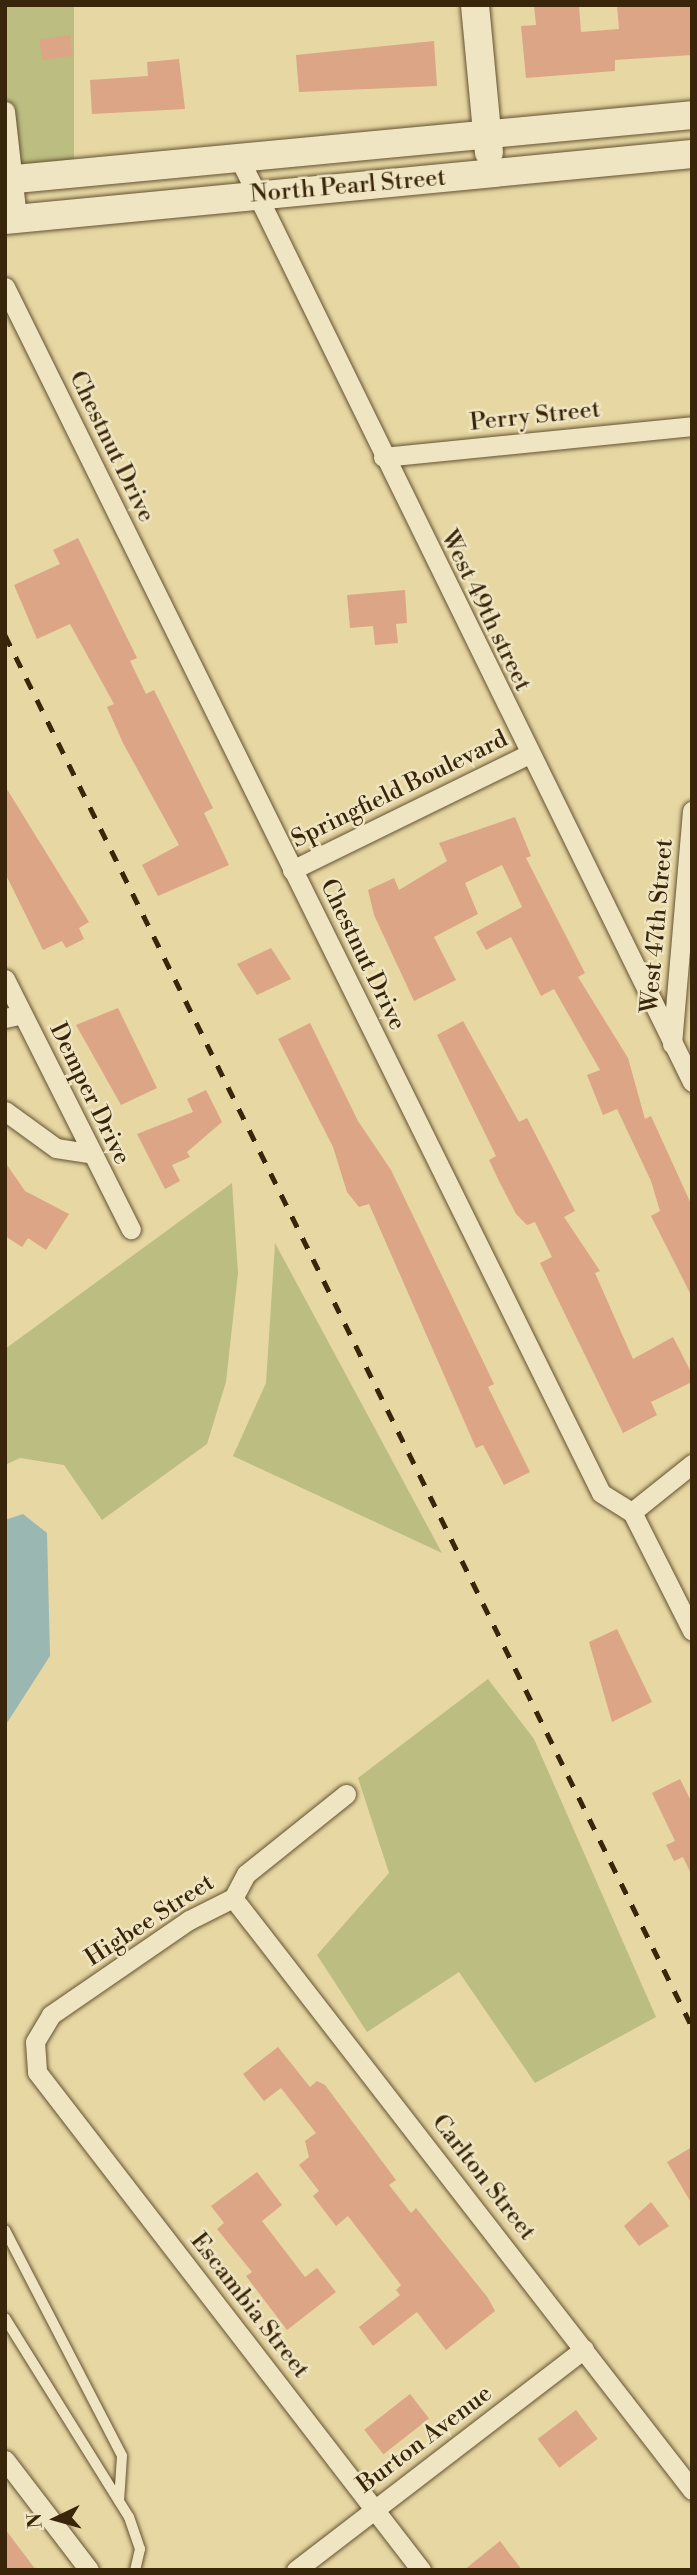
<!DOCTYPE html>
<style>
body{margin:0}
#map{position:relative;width:697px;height:2575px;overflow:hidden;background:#e7d7a3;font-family:"Libre Bodoni",serif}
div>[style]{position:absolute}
.green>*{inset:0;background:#bcbd81;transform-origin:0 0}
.water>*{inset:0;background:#9bb7b1}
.building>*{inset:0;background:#dca586;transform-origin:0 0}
.roads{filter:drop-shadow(0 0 2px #645230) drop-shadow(0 0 2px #645230)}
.lane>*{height:10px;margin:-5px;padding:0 5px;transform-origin:5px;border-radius:5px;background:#efe5c3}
.street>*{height:19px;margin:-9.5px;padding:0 9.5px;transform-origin:9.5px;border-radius:9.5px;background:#efe5c3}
.secondary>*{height:28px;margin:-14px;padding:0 14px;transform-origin:14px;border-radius:14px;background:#efe5c3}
.rail>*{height:5px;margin-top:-2.5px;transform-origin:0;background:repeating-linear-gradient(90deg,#39250a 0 12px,transparent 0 24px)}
span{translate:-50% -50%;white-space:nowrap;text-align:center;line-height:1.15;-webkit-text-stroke:5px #efe5c3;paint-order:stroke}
.street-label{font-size:24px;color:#39250a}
.frame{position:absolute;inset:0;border:7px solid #39250a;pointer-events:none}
.north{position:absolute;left:21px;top:2484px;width:70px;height:70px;-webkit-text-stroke:5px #efe5c3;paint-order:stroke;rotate:265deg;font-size:19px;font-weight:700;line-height:28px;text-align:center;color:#39250a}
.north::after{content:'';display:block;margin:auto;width:24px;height:32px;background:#39250a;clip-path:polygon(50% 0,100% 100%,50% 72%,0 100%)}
</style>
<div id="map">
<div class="green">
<i style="left:5px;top:5px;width:69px;height:161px"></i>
<i style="clip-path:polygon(232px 1183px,238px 1273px,226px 1382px,207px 1444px,102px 1520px,64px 1465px,20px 1458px,5px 1465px,5px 1349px)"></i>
<i style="clip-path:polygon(275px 1243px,442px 1553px,233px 1456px,266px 1383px)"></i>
<i style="clip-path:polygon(488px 1679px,534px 1739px,656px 2017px,535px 2083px,459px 1972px,367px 2032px,317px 1955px,389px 1873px,358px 1778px)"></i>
</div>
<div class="water">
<i style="clip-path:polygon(23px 1514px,47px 1533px,50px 1656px,5px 1726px,5px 1520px)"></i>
</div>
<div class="building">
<i style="clip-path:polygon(534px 5px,579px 5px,581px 32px,619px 29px,617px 5px,692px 5px,692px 55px,615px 60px,615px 71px,526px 78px,521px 26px,536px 25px)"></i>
<i style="left:70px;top:35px;width:21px;height:31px;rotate:82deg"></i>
<i style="clip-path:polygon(434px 41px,437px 86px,299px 92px,296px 55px)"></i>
<i style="clip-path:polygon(179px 59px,185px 109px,92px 114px,90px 80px,148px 76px,147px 62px)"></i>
<i style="clip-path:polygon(78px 538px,137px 658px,130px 661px,146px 694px,154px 690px,213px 808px,204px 813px,229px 865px,158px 896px,142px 865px,179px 845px,123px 743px,107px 707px,114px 704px,70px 624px,37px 639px,14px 585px,60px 564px,53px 550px)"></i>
<i style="clip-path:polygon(405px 590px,407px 623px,396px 624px,398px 643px,375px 645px,373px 626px,350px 628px,347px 595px)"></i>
<i style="clip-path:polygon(5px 786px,89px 922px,79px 928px,84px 939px,66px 948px,62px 941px,43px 950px,5px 873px)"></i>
<i style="clip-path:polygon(515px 817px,531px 856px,526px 858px,585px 973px,578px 977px,628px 1058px,645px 1119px,651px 1116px,692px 1206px,692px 1297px,651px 1216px,660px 1211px,651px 1181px,617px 1109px,603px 1115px,587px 1075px,600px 1070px,554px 989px,541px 996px,511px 937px,486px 950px,476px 932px,522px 907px,502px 865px,465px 883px,478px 914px,434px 937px,456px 980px,414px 1001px,374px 915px,368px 890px,394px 878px,399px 890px,447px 861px,439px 843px)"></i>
<i style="clip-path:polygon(271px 948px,291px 979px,257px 995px,237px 964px)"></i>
<i style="clip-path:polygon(118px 1008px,157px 1088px,121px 1105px,76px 1025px)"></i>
<i style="clip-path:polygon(463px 1021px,519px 1122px,527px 1118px,575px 1211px,564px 1217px,600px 1271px,595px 1273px,633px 1359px,673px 1337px,692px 1374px,692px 1382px,651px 1402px,657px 1415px,623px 1433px,540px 1263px,552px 1257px,535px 1222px,527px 1225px,516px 1214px,499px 1181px,489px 1160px,496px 1156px,437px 1035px)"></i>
<i style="clip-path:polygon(310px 1023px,358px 1121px,391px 1170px,494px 1384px,488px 1387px,530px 1472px,504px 1485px,483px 1445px,476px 1448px,369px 1204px,359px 1207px,347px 1192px,333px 1147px,278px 1039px)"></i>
<i style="clip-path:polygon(206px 1090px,222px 1122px,187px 1152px,190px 1157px,172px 1165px,180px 1181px,165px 1189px,137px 1134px,193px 1112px,187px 1099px)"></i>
<i style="clip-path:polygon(5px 1162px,25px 1191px,69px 1214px,46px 1250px,28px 1238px,22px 1247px,5px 1236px)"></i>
<i style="clip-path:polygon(617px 1629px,652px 1702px,612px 1722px,589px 1642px)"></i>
<i style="clip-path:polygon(680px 1779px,692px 1803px,692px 1876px,683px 1857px,674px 1861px,666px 1845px,675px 1841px,652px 1793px)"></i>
<i style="clip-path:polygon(278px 2047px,310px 2087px,317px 2081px,325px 2085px,396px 2180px,389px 2185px,411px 2213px,416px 2208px,488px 2298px,495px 2311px,446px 2350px,417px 2312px,373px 2346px,359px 2327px,400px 2295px,396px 2290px,401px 2285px,348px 2216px,336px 2226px,313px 2196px,319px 2191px,299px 2165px,309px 2157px,305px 2141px,316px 2133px,281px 2088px,264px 2101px,243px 2074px)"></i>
<i style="clip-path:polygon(692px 2147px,692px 2204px,667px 2162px)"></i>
<i style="clip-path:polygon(257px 2172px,282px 2205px,262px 2221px,305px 2277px,317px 2268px,336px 2292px,287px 2330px,246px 2276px,252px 2272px,217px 2229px,224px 2223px,211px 2206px)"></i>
<i style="clip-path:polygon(651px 2202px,669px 2226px,639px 2246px,624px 2226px)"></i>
<i style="left:410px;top:2394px;width:31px;height:58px;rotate:52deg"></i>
<i style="left:576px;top:2410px;width:36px;height:48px;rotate:53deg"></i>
<i style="clip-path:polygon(5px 2529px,36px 2570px,5px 2570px)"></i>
<i style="clip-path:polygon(500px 2541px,522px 2570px,464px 2570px)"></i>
</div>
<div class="roads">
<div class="lane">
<i style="left:5px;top:2230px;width:254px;rotate:62.6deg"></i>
<i style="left:122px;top:2456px;width:45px;rotate:93.8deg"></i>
<i style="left:5px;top:2318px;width:234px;rotate:58.1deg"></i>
<i style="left:129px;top:2517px;width:34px;rotate:71deg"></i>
<i style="left:140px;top:2549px;width:22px;rotate:103deg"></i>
</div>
<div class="street">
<i style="left:5px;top:111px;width:108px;rotate:83.6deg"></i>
<i style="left:239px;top:158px;width:1029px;rotate:63.88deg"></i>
<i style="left:5px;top:287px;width:1345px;rotate:63.7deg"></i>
<i style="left:601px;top:1493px;width:36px;rotate:32deg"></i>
<i style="left:632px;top:1512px;width:133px;rotate:63.2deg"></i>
<i style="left:383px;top:457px;width:311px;rotate:-5.7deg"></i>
<i style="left:292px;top:870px;width:264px;rotate:-26.1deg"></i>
<i style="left:5px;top:979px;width:280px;rotate:63.3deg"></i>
<i style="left:5px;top:1018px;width:17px;rotate:-13deg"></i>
<i style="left:672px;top:1044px;width:234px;rotate:-85.1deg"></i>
<i style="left:5px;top:1111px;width:63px;rotate:36deg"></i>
<i style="left:56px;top:1148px;width:36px;rotate:9deg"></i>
<i style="left:632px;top:1512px;width:77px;rotate:-38.7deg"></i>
<i style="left:346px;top:1794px;width:128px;rotate:141.3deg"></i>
<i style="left:246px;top:1874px;width:27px;rotate:118deg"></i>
<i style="left:233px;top:1898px;width:49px;rotate:153.4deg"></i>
<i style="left:189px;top:1920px;width:168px;rotate:145.5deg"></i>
<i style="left:51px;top:2015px;width:31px;rotate:121deg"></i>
<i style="left:35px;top:2042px;width:30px;rotate:86deg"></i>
<i style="left:37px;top:2072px;width:629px;rotate:52.36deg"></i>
<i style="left:233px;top:1898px;width:749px;rotate:52.21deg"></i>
<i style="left:5px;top:2460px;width:138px;rotate:52.6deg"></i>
<i style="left:296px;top:2570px;width:363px;rotate:-37.5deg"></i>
</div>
<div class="secondary">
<i style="left:475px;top:5px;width:148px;rotate:84.6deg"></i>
<i style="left:5px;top:180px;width:690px;rotate:-5.4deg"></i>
<i style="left:5px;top:220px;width:690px;rotate:-5.49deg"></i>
</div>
</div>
<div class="rail">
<i style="left:5px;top:635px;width:1552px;rotate:63.73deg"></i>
</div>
<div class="street-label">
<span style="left:348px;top:187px;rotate:-5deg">North Pearl Street</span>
<span style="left:535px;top:417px;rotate:-6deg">Perry Street</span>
<span style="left:111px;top:447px;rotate:64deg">Chestnut Drive</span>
<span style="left:485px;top:611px;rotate:64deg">West 49th street</span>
<span style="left:400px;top:790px;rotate:-26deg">Springfield Boulevard</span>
<span style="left:658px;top:926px;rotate:-85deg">West 47th Street</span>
<span style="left:362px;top:955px;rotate:64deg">Chestnut Drive</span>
<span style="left:89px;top:1094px;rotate:64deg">Demper Drive</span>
<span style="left:150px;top:1921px;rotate:-33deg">Higbee Street</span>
<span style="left:483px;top:2178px;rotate:52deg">Carlton Street</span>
<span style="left:249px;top:2306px;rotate:52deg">Escambia Street</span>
<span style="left:425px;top:2440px;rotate:-37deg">Burton Avenue</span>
</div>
<div class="frame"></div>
<div class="north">N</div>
</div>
